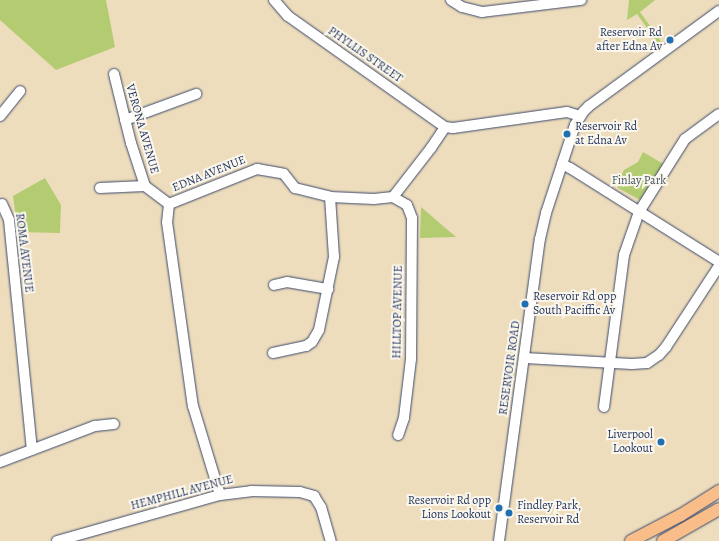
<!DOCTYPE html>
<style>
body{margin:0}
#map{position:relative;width:719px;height:541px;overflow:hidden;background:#eeddbc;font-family:Alegreya,serif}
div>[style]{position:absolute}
.green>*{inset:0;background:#b3cc71}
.roads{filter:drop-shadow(0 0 1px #3b496c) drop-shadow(0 0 1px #3b496c)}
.minor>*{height:10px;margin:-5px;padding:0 5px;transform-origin:5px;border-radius:5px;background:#fff}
.major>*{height:12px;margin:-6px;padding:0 6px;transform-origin:6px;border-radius:6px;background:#f8bd88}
.dots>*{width:11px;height:11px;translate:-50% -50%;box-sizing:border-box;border:2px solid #fbf7ec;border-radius:50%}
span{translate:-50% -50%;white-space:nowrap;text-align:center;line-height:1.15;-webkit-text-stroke:4px #fbf7ec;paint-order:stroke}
.poi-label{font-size:12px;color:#1b2f5e}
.right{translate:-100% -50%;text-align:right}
.left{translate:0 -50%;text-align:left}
.street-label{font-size:12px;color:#1b2f5e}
.park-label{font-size:12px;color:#415663}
</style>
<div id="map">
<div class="green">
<i style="clip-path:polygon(0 0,106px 0,115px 47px,56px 70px,0 20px)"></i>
<i style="clip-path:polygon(629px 0,655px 0,640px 12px,663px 44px,660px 46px,637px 14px,627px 20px)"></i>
<i style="clip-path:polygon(643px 152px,667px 166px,642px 201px,618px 188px,616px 185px,624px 170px,638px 162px)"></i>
<i style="clip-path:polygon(45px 178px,61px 205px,60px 233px,18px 232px,13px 196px)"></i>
<i style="clip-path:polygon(421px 207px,456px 237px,420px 238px)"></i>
</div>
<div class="roads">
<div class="minor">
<i style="left:274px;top:0;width:21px;rotate:49deg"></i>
<i style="left:288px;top:16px;width:192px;rotate:35.3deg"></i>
<i style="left:451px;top:0;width:13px;rotate:32deg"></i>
<i style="left:462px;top:7px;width:21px;rotate:14deg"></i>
<i style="left:482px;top:12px;width:100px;rotate:-6.9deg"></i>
<i style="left:114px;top:74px;width:71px;rotate:76.2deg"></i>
<i style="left:131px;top:143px;width:45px;rotate:72deg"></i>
<i style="left:145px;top:186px;width:30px;rotate:37deg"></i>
<i style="left:0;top:116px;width:32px;rotate:-51deg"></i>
<i style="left:125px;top:120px;width:76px;rotate:-20.1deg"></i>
<i style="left:562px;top:164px;width:9px;rotate:27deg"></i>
<i style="left:570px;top:168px;width:176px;rotate:32.2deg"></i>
<i style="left:100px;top:188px;width:45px;rotate:-2.5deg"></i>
<i style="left:393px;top:197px;width:16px;rotate:30deg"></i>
<i style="left:407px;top:205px;width:14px;rotate:69deg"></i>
<i style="left:412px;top:218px;width:141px;rotate:90.4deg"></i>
<i style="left:411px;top:359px;width:59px;rotate:96.8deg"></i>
<i style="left:404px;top:418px;width:18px;rotate:109deg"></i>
<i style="left:2px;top:204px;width:17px;rotate:66deg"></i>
<i style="left:9px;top:220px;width:231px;rotate:84.3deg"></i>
<i style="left:169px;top:204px;width:95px;rotate:-21.7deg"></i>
<i style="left:257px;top:169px;width:27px;rotate:10deg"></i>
<i style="left:284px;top:174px;width:18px;rotate:52deg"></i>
<i style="left:295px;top:188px;width:36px;rotate:14deg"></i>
<i style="left:330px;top:197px;width:44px;rotate:2.6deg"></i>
<i style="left:374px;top:199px;width:19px;rotate:-6deg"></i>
<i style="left:393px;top:197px;width:62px;rotate:-52.2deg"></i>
<i style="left:431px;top:148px;width:25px;rotate:-56deg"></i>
<i style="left:445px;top:127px;width:8px;rotate:7deg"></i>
<i style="left:453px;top:128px;width:115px;rotate:-8deg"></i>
<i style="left:567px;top:112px;width:14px;rotate:17deg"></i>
<i style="left:169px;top:204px;width:18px;rotate:96deg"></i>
<i style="left:167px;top:222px;width:186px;rotate:82deg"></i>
<i style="left:193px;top:406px;width:93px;rotate:73.1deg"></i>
<i style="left:274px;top:285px;width:13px;rotate:-13deg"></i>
<i style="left:287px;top:282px;width:42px;rotate:9.7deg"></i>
<i style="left:273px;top:353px;width:34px;rotate:-12deg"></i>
<i style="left:306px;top:346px;width:7px;rotate:-34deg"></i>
<i style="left:312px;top:342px;width:14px;rotate:-60deg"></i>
<i style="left:319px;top:330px;width:75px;rotate:-78.4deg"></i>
<i style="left:334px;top:257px;width:60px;rotate:-93.8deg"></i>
<i style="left:525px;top:358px;width:107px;rotate:3.2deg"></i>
<i style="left:632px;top:364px;width:15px;rotate:-4deg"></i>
<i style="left:647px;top:363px;width:14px;rotate:-34deg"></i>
<i style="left:659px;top:355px;width:11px;rotate:-49deg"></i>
<i style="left:666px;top:347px;width:97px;rotate:-56.8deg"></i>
<i style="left:604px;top:407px;width:153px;rotate:-82.5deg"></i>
<i style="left:624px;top:255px;width:46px;rotate:-70.8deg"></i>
<i style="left:639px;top:212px;width:86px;rotate:-57.8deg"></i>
<i style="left:685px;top:139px;width:42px;rotate:-36.3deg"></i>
<i style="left:0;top:462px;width:102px;rotate:-20.8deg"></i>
<i style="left:95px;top:426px;width:19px;rotate:-6deg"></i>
<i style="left:57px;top:541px;width:169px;rotate:-15.8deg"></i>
<i style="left:220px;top:495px;width:31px;rotate:-7deg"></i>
<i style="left:251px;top:491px;width:49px;rotate:1.2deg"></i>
<i style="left:300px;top:492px;width:15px;rotate:16deg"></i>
<i style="left:314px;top:496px;width:13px;rotate:58deg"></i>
<i style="left:321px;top:507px;width:35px;rotate:74deg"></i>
<i style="left:499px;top:541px;width:305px;rotate:-82.3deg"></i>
<i style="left:540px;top:239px;width:27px;rotate:-77deg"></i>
<i style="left:546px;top:213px;width:93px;rotate:-71.8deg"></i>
<i style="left:575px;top:125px;width:15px;rotate:-58deg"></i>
<i style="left:583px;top:112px;width:8px;rotate:-45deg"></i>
<i style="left:589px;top:106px;width:161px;rotate:-36.2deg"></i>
</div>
<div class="major">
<i style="left:631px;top:541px;width:56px;rotate:-27.5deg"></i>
<i style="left:681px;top:515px;width:45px;rotate:-32.3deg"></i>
<i style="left:663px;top:541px;width:64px;rotate:-29.7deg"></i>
</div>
</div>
<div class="dots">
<i style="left:670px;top:40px;background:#1f6fb2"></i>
<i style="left:567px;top:134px;background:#1f6fb2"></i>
<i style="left:525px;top:304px;background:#1f6fb2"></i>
<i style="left:661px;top:442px;background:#1f6fb2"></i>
<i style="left:499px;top:508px;background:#1f6fb2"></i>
<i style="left:509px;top:513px;background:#1f6fb2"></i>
</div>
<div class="poi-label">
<span class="right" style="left:662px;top:40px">Reservoir Rd<br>after Edna Av</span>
<span class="left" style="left:575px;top:134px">Reservoir Rd<br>at Edna Av</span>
<span class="left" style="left:533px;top:304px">Reservoir Rd opp<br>South Paciffic Av</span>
<span class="right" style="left:653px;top:442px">Liverpool<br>Lookout</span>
<span class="right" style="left:491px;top:508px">Reservoir Rd opp<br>Lions Lookout</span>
<span class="left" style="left:517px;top:513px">Findley Park,<br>Reservoir Rd</span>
</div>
<div class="street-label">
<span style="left:365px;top:55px;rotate:35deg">PHYLLIS STREET</span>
<span style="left:142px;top:129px;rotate:74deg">VERONA AVENUE</span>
<span style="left:209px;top:174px;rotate:-22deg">EDNA AVENUE</span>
<span style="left:24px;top:253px;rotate:83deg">ROMA AVENUE</span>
<span style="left:398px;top:312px;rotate:-89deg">HILLTOP AVENUE</span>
<span style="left:510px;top:368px;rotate:-82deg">RESERVOIR ROAD</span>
<span style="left:182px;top:493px;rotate:-15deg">HEMPHILL AVENUE</span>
</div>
<div class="park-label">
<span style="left:639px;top:181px">Finlay Park</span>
</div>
</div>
